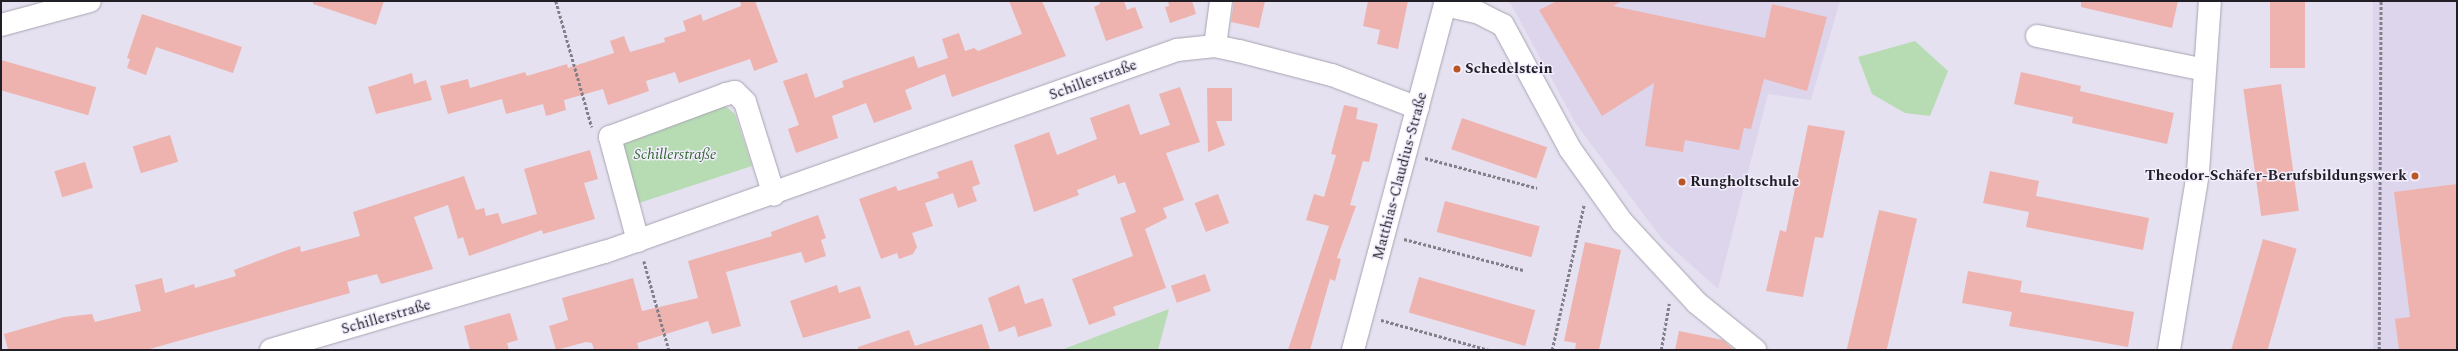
<!DOCTYPE html>
<meta charset="utf-8">
<style>
body{margin:0}
#map{position:relative;width:2458px;height:351px;overflow:hidden;background:#e5e1f0;font-family:Spectral,serif}
div>[style]{position:absolute}
.built>*{inset:0;background:#dcd5ec;transform-origin:0 0}
.green>*{inset:0;background:#b7dcb4}
.building>*{inset:0;background:#eeb3ae;transform-origin:0 0}
.path>*{height:2.5px;margin-top:-1.25px;transform-origin:0;background:repeating-linear-gradient(90deg,#827f89 0 3px,transparent 0 5px)}
.roads{filter:drop-shadow(0 0 1px #a8a3b2) drop-shadow(0 0 1px #a8a3b2)}
.minor>*{height:22px;margin:-11px;padding:0 11px;transform-origin:11px;border-radius:11px;background:#fff}
.dots>*{width:11px;height:11px;translate:-50% -50%;box-sizing:border-box;border:2px solid #f3eefe;border-radius:50%}
span{translate:-50% -50%;white-space:nowrap;text-align:center;line-height:1.15;-webkit-text-stroke:3px #f3eefe;paint-order:stroke}
.poi-label{font-size:15px;color:#211f25;font-weight:700}
.left{translate:0 -50%;text-align:left}
.right{translate:-100% -50%;text-align:right}
.street-label{font-size:15px;color:#211f25}
.park-label{font-size:15px;color:#326530;font-style:italic}
.frame{position:absolute;inset:0;border:2px solid #211f25;pointer-events:none}
</style>
<div id="map">
<div class="built">
<i style="clip-path:polygon(1506px 1px,1840px 1px,1811px 100px,1768px 94px,1718px 289px,1662px 239px,1576px 124px,1511px 4px)"></i>
<i style="left:2373px;top:1px;width:84px;height:349px"></i>
</div>
<div class="green">
<i style="clip-path:polygon(1915px 41px,1948px 71px,1930px 116px,1905px 113px,1872px 94px,1858px 57px)"></i>
<i style="clip-path:polygon(723px 104px,735px 114px,752px 166px,639px 203px,622px 150px,628px 134px)"></i>
<i style="clip-path:polygon(1169px 309px,1158px 350px,1061px 350px)"></i>
</div>
<div class="building">
<i style="clip-path:polygon(313px 1px,384px 1px,376px 25px,313px 4px)"></i>
<i style="clip-path:polygon(740px 1px,755px 1px,778px 62px,754px 71px,750px 59px,679px 83px,675px 72px,646px 81px,649px 91px,629px 98px,608px 105px,603px 89px,564px 100px,566px 110px,546px 116px,543px 104px,506px 114px,502px 99px,448px 114px,440px 86px,468px 79px,470px 88px,525px 72px,527px 76px,567px 64px,568px 68px,614px 53px,610px 41px,624px 36px,630px 52px,665px 42px,664px 38px,686px 31px,683px 21px,701px 14px,703px 21px,741px 6px)"></i>
<i style="clip-path:polygon(1009px 1px,1042px 1px,1066px 56px,952px 97px,945px 74px,905px 90px,912px 109px,874px 123px,866px 103px,832px 116px,838px 138px,796px 153px,788px 129px,799px 125px,783px 81px,807px 73px,815px 98px,844px 87px,842px 81px,914px 56px,918px 68px,948px 58px,942px 39px,959px 33px,965px 51px,974px 48px,978px 51px,1022px 34px)"></i>
<i style="clip-path:polygon(1099px 1px,1124px 1px,1127px 10px,1135px 7px,1143px 28px,1106px 41px,1094px 7px,1100px 4px)"></i>
<i style="clip-path:polygon(1168px 1px,1192px 1px,1196px 14px,1170px 23px,1165px 7px,1169px 6px)"></i>
<i style="clip-path:polygon(1234px 1px,1265px 1px,1259px 28px,1231px 22px)"></i>
<i style="clip-path:polygon(1368px 1px,1408px 1px,1398px 49px,1377px 44px,1380px 30px,1363px 26px)"></i>
<i style="clip-path:polygon(1557px 1px,1622px 1px,1613px 6px,1765px 38px,1772px 4px,1827px 17px,1807px 91px,1764px 79px,1751px 129px,1744px 128px,1739px 150px,1685px 140px,1683px 152px,1645px 146px,1654px 83px,1602px 116px,1539px 10px)"></i>
<i style="clip-path:polygon(2081px 1px,2178px 1px,2172px 28px,2081px 7px)"></i>
<i style="left:2270px;top:1px;width:35px;height:67px"></i>
<i style="clip-path:polygon(142px 14px,242px 47px,233px 73px,156px 47px,146px 75px,127px 68px,130px 59px,127px 58px)"></i>
<i style="left:1px;top:60px;width:99px;height:29px;rotate:16deg"></i>
<i style="clip-path:polygon(2021px 72px,2081px 86px,2080px 91px,2174px 113px,2167px 144px,2072px 123px,2073px 117px,2014px 104px)"></i>
<i style="clip-path:polygon(412px 73px,414px 84px,426px 80px,432px 100px,376px 114px,368px 87px)"></i>
<i style="left:2281px;top:84px;width:128px;height:38px;rotate:82deg"></i>
<i style="clip-path:polygon(1180px 87px,1200px 142px,1166px 153px,1184px 200px,1163px 208px,1167px 218px,1145px 229px,1166px 288px,1113px 307px,1116px 315px,1089px 325px,1072px 279px,1133px 256px,1120px 218px,1136px 212px,1125px 182px,1118px 184px,1115px 175px,1077px 190px,1079px 195px,1034px 212px,1014px 145px,1049px 132px,1057px 155px,1097px 139px,1090px 118px,1129px 104px,1140px 135px,1170px 125px,1159px 94px)"></i>
<i style="clip-path:polygon(1207px 88px,1232px 88px,1232px 121px,1216px 121px,1225px 145px,1208px 152px)"></i>
<i style="clip-path:polygon(1344px 105px,1358px 108px,1356px 119px,1378px 124px,1369px 162px,1363px 161px,1350px 205px,1356px 206px,1337px 258px,1341px 259px,1335px 281px,1330px 279px,1310px 350px,1288px 350px,1329px 226px,1306px 220px,1314px 194px,1324px 197px,1336px 155px,1331px 154px)"></i>
<i style="left:1462px;top:118px;width:90px;height:33px;rotate:19deg"></i>
<i style="clip-path:polygon(1808px 125px,1845px 131px,1823px 238px,1815px 237px,1803px 297px,1766px 291px,1780px 230px,1786px 232px)"></i>
<i style="left:170px;top:135px;width:28px;height:39px;rotate:73deg"></i>
<i style="clip-path:polygon(590px 150px,598px 179px,584px 183px,595px 219px,543px 234px,542px 230px,469px 256px,463px 237px,458px 239px,448px 205px,414px 217px,433px 269px,381px 284px,377px 274px,347px 282px,350px 293px,146px 350px,8px 350px,4px 334px,64px 317px,92px 314px,95px 322px,141px 311px,135px 285px,162px 278px,165px 293px,194px 284px,195px 288px,236px 276px,234px 270px,282px 252px,300px 246px,301px 252px,360px 236px,353px 212px,464px 176px,476px 210px,484px 208px,486px 216px,498px 213px,502px 224px,537px 214px,524px 169px)"></i>
<i style="clip-path:polygon(972px 160px,980px 184px,972px 187px,977px 201px,958px 208px,953px 193px,925px 203px,933px 226px,912px 233px,917px 247px,913px 254px,899px 259px,897px 253px,881px 259px,859px 199px,896px 186px,898px 191px,939px 178px,937px 172px)"></i>
<i style="left:85px;top:162px;width:27px;height:32px;rotate:73deg"></i>
<i style="clip-path:polygon(1990px 171px,2039px 181px,2036px 196px,2149px 218px,2143px 250px,2026px 227px,2029px 212px,1983px 203px)"></i>
<i style="clip-path:polygon(2457px 184px,2457px 350px,2399px 350px,2395px 319px,2410px 317px,2394px 192px)"></i>
<i style="left:1218px;top:194px;width:31px;height:25px;rotate:69deg"></i>
<i style="left:1445px;top:201px;width:98px;height:32px;rotate:15deg"></i>
<i style="left:1879px;top:210px;width:39px;height:144px;rotate:13deg"></i>
<i style="clip-path:polygon(818px 215px,826px 238px,821px 240px,826px 256px,805px 263px,801px 252px,726px 272px,741px 326px,712px 334px,708px 321px,637px 343px,639px 350px,594px 350px,592px 343px,586px 342px,556px 350px,549px 326px,568px 320px,562px 298px,633px 278px,642px 311px,698px 298px,688px 261px,772px 236px,771px 232px)"></i>
<i style="left:2263px;top:239px;width:35px;height:116px;rotate:16deg"></i>
<i style="clip-path:polygon(1585px 242px,1621px 250px,1599px 350px,1575px 350px,1576px 343px,1564px 341px)"></i>
<i style="clip-path:polygon(1968px 271px,2022px 281px,2020px 292px,2134px 312px,2128px 347px,2009px 326px,2012px 312px,1962px 303px)"></i>
<i style="left:1205px;top:274px;width:18px;height:36px;rotate:71deg"></i>
<i style="left:1419px;top:277px;width:121px;height:37px;rotate:16deg"></i>
<i style="clip-path:polygon(837px 285px,839px 293px,860px 286px,871px 318px,803px 338px,790px 301px)"></i>
<i style="clip-path:polygon(1019px 285px,1025px 304px,1043px 298px,1052px 326px,1018px 337px,1015px 326px,999px 332px,988px 298px)"></i>
<i style="clip-path:polygon(510px 313px,518px 340px,507px 343px,509px 350px,470px 350px,464px 326px)"></i>
<i style="clip-path:polygon(982px 324px,990px 350px,858px 350px,858px 347px,909px 330px,915px 346px)"></i>
<i style="clip-path:polygon(1679px 331px,1723px 340px,1734px 350px,1675px 350px)"></i>
</div>
<div class="path">
<i style="left:556px;top:1px;width:131px;rotate:74.1deg"></i>
<i style="left:1425px;top:158px;width:116px;rotate:15deg"></i>
<i style="left:1404px;top:239px;width:123px;rotate:14.6deg"></i>
<i style="left:644px;top:261px;width:92px;rotate:74.3deg"></i>
<i style="left:1381px;top:320px;width:112px;rotate:15.5deg"></i>
<i style="left:1552px;top:350px;width:149px;rotate:-77.6deg"></i>
<i style="left:1661px;top:350px;width:47px;rotate:-80.1deg"></i>
<i style="left:2379px;top:350px;width:349px;rotate:-89.7deg"></i>
</div>
<div class="roads">
<div class="minor">
<i style="left:1445px;top:5px;width:35px;rotate:13deg"></i>
<i style="left:1479px;top:13px;width:27px;rotate:27deg"></i>
<i style="left:1503px;top:25px;width:141px;rotate:61.6deg"></i>
<i style="left:1570px;top:149px;width:90px;rotate:54.5deg"></i>
<i style="left:1622px;top:222px;width:110px;rotate:47.2deg"></i>
<i style="left:1697px;top:303px;width:75px;rotate:39deg"></i>
<i style="left:1px;top:25px;width:92px;rotate:-15.1deg"></i>
<i style="left:2037px;top:36px;width:171px;rotate:11.4deg"></i>
<i style="left:1215px;top:46px;width:45px;rotate:-82.4deg"></i>
<i style="left:638px;top:241px;width:108px;rotate:-105.1deg"></i>
<i style="left:610px;top:137px;width:124px;rotate:-20.3deg"></i>
<i style="left:726px;top:94px;width:9px;rotate:-13deg"></i>
<i style="left:735px;top:92px;width:14px;rotate:45deg"></i>
<i style="left:745px;top:102px;width:97px;rotate:72.7deg"></i>
<i style="left:271px;top:350px;width:348px;rotate:-16.4deg"></i>
<i style="left:605px;top:252px;width:607px;rotate:-19.45deg"></i>
<i style="left:1177px;top:50px;width:38px;rotate:-6deg"></i>
<i style="left:1215px;top:46px;width:25px;rotate:12deg"></i>
<i style="left:1239px;top:51px;width:96px;rotate:14.5deg"></i>
<i style="left:1332px;top:75px;width:92px;rotate:21deg"></i>
<i style="left:1353px;top:350px;width:361px;rotate:-75.1deg"></i>
<i style="left:2169px;top:350px;width:180px;rotate:-80.7deg"></i>
<i style="left:2198px;top:172px;width:171px;rotate:-86deg"></i>
</div>
</div>
<div class="dots">
<i style="left:1457px;top:69px;background:#ba5525"></i>
<i style="left:2415px;top:176px;background:#ba5525"></i>
<i style="left:1682px;top:182px;background:#ba5525"></i>
</div>
<div class="poi-label">
<span class="left" style="left:1465px;top:69px">Schedelstein</span>
<span class="right" style="left:2407px;top:176px">Theodor-Schäfer-Berufsbildungswerk</span>
<span class="left" style="left:1690px;top:182px">Rungholtschule</span>
</div>
<div class="street-label">
<span style="left:1093px;top:80px;rotate:-20deg">Schillerstraße</span>
<span style="left:1400px;top:176px;rotate:-75deg">Matthias-Claudius-Straße</span>
<span style="left:386px;top:317px;rotate:-16deg">Schillerstraße</span>
</div>
<div class="park-label">
<span style="left:675px;top:155px">Schillerstraße</span>
</div>
<div class="frame"></div>
</div>
